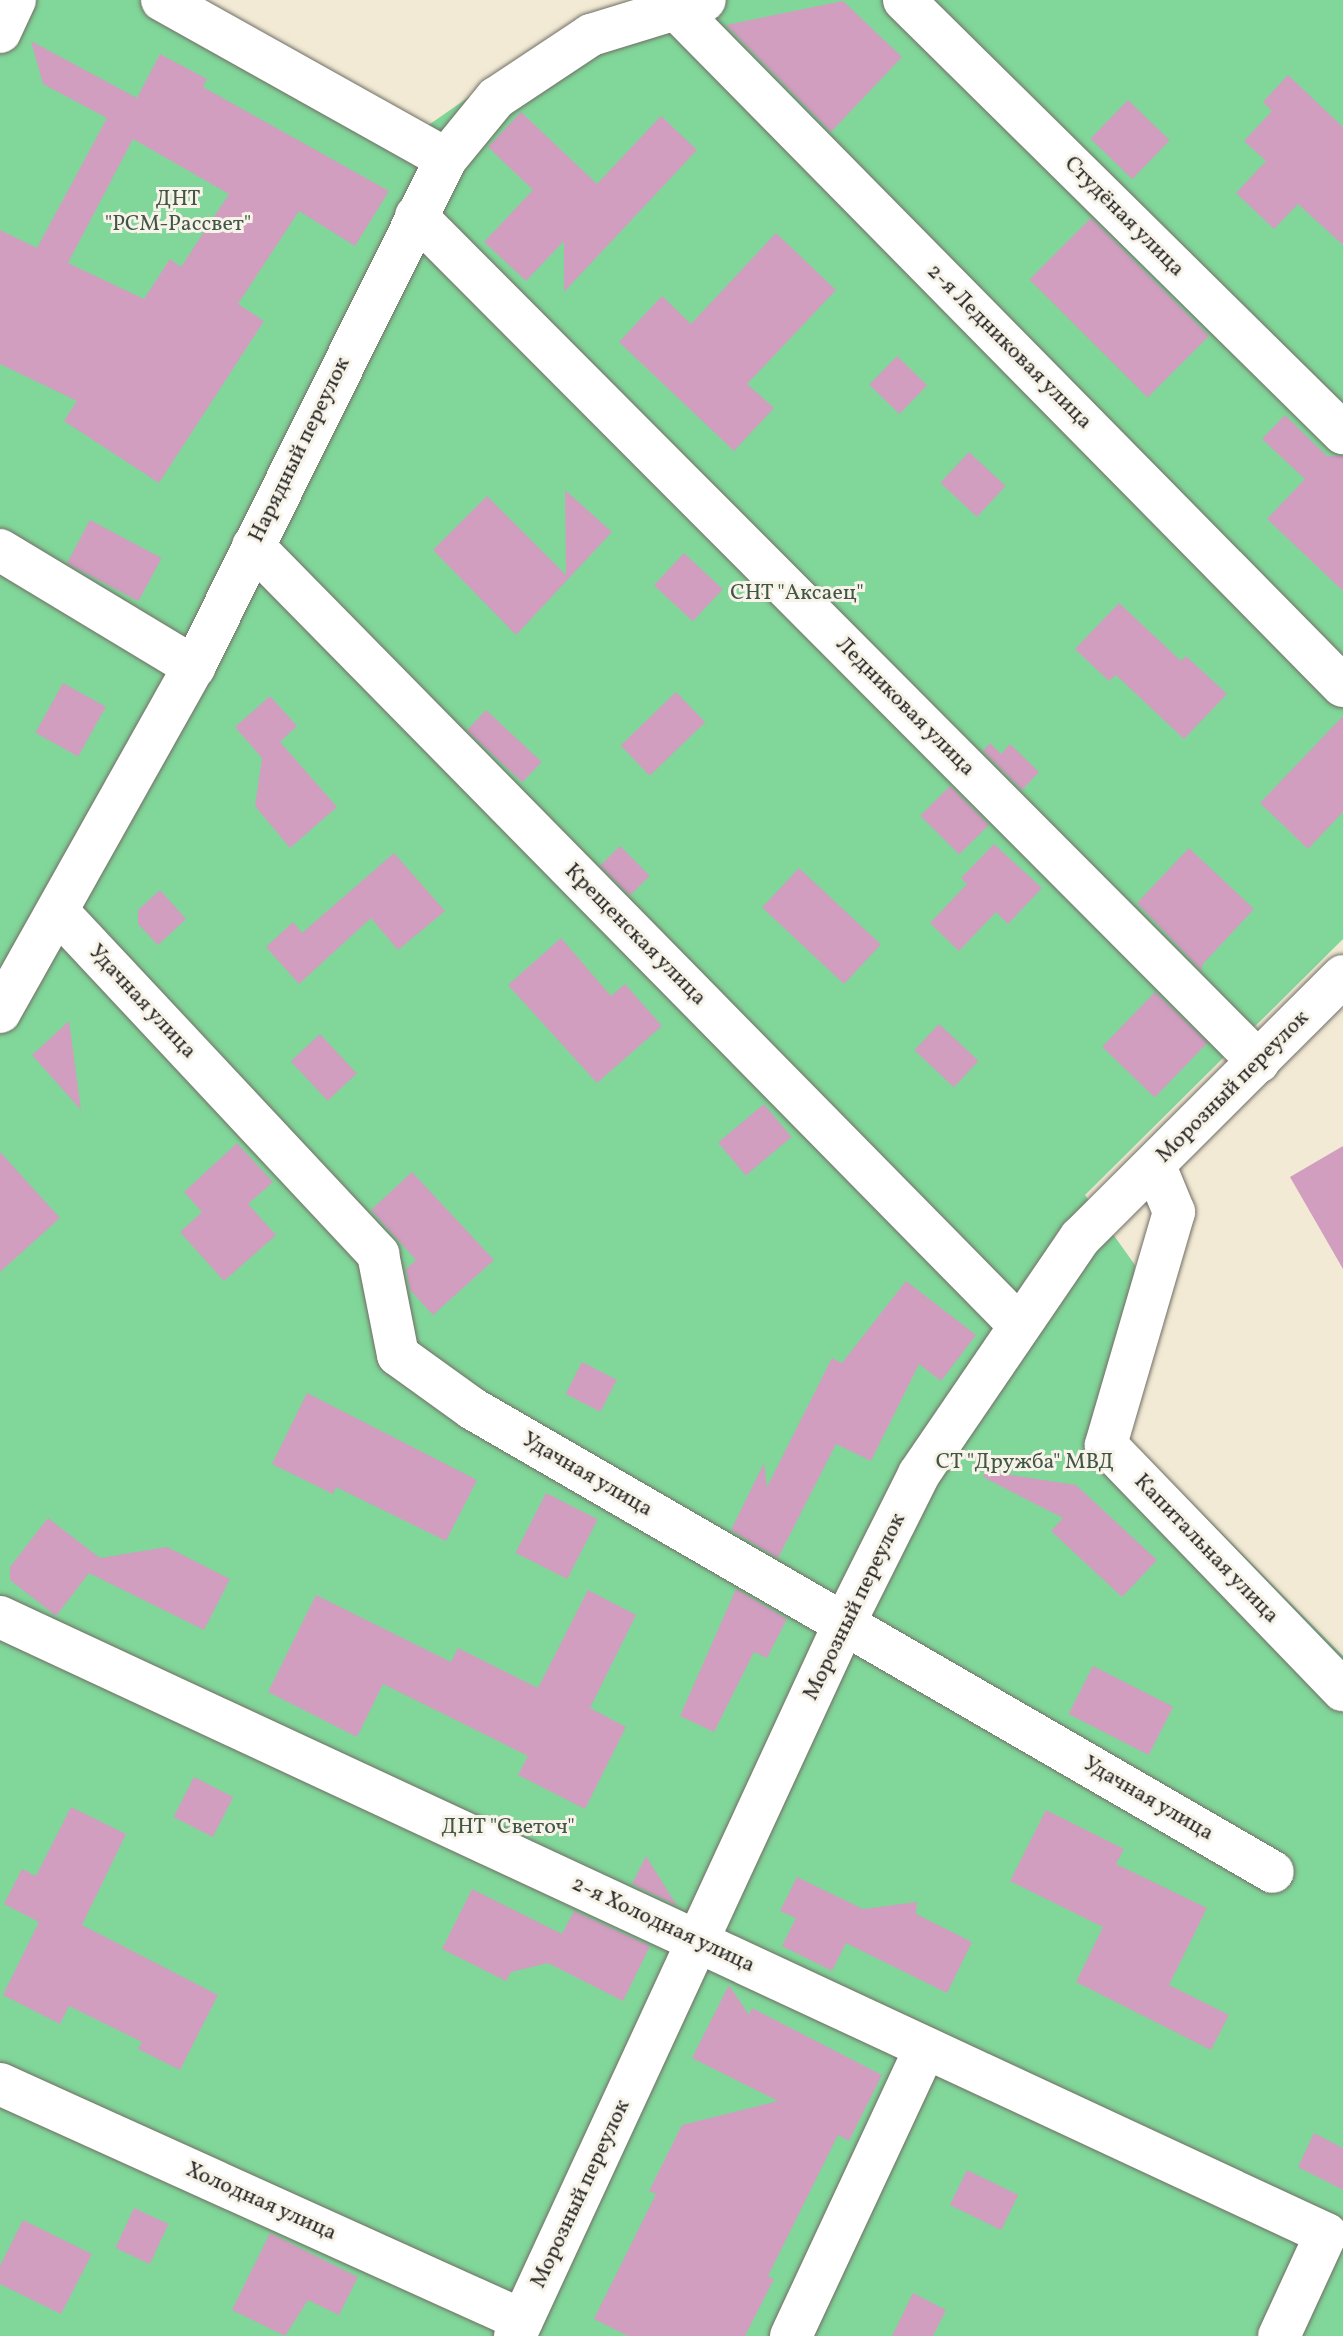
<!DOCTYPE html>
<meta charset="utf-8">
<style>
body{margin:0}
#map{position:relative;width:1343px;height:2336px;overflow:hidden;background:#f2ead4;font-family:Vollkorn,serif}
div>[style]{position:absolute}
.green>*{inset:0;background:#81d699}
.building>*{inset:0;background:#d19ec0;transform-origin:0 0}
.roads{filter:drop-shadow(0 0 2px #716e66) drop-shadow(0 0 2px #716e66)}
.street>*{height:42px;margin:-21px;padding:0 21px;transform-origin:21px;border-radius:21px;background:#fff}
span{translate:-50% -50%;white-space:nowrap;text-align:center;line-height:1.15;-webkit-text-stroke:6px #f7f3e8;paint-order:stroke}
.park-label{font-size:22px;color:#405646}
.street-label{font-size:22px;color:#2b2b2b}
</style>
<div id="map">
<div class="green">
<i style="clip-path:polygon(0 0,155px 0,417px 133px,570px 27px,653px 0,1343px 0,1343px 939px,1085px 1195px,1135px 1265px,1123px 1433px,1343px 1656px,1343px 2336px,0 2336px)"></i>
</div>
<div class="building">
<i style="clip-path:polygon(843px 1px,902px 57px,831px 132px,726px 25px)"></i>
<i style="clip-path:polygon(evenodd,31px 41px,137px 98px,160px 54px,207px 79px,203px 87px,389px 191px,355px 246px,299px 211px,238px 304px,264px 321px,159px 483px,64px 421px,77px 401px,0 364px,0 230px,37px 248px,107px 118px,43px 84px,31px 41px,133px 139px,229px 194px,181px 267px,170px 259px,144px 299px,68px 263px,133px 139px)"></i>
<i style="clip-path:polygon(1288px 75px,1343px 127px,1343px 245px,1298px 204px,1274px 229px,1236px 193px,1266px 161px,1244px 141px,1272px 111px,1263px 102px)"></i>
<i style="left:1128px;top:100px;width:58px;height:54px;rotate:44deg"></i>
<i style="clip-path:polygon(521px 112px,597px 184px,661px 116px,697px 150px,564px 292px,564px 241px,526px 281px,484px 242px,533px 190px,488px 147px)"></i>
<i style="left:1091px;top:218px;width:167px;height:87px;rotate:45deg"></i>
<i style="clip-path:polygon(776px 233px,836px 290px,747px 384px,774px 408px,734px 451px,619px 342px,662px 296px,691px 324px)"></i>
<i style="left:897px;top:356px;width:42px;height:40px;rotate:44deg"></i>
<i style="clip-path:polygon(1285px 415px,1327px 456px,1343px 456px,1343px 591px,1267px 519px,1305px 479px,1262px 439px)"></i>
<i style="left:969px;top:452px;width:50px;height:42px;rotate:43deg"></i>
<i style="clip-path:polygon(565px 490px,612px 532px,516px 635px,433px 550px,487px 496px,566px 575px)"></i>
<i style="left:90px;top:520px;width:81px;height:49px;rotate:28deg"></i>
<i style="left:684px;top:553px;width:53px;height:44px;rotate:43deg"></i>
<i style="clip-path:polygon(1119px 603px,1181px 661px,1186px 656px,1227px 694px,1184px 739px,1116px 675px,1109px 681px,1075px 649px)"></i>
<i style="left:63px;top:683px;width:49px;height:57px;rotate:29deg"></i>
<i style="left:676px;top:692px;width:42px;height:77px;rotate:46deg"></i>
<i style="clip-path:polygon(270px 696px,297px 726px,280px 742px,337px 807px,290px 848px,255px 806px,262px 758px,235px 727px)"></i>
<i style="left:486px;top:710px;width:76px;height:28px;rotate:43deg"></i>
<i style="clip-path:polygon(1343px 716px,1343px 812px,1308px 849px,1260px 803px)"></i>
<i style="clip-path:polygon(990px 743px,1001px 754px,1010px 744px,1039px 772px,1022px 790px,983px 751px)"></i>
<i style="left:950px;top:786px;width:55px;height:42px;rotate:45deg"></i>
<i style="clip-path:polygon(994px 844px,1042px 888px,1008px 924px,996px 912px,959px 951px,930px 923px,967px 884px,961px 878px)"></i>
<i style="left:620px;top:846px;width:42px;height:28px;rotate:45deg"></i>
<i style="clip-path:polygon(1189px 848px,1254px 909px,1202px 965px,1202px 971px,1137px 903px)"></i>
<i style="clip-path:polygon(394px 853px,445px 911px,398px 950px,371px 918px,299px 984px,266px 947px,293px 922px,302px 933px)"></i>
<i style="left:799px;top:868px;width:112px;height:54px;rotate:43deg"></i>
<i style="clip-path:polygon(160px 890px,186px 919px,158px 945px,138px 924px,138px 910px)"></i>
<i style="clip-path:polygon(561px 938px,611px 996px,625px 984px,662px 1026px,597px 1083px,508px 985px)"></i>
<i style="left:1155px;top:992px;width:73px;height:76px;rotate:44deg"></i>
<i style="clip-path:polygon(69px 1021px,81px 1110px,32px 1055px)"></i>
<i style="left:939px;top:1024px;width:54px;height:36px;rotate:43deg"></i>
<i style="left:320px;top:1034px;width:54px;height:40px;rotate:47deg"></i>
<i style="left:764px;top:1104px;width:43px;height:60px;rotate:50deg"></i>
<i style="clip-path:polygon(237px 1143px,273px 1182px,248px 1204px,276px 1235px,224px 1281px,180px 1232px,202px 1212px,184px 1192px)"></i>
<i style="clip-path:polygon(1343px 1146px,1343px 1269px,1290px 1177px)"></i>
<i style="clip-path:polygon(0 1152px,60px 1218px,0 1272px)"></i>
<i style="clip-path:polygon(412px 1172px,494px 1260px,433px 1315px,410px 1290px,406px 1269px,416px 1260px,371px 1210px)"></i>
<i style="clip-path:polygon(906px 1281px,976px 1335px,941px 1381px,919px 1364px,871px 1461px,836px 1444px,778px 1558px,731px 1530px,764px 1463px,767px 1487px,832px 1358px,842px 1363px)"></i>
<i style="left:582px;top:1362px;width:39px;height:36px;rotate:27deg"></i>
<i style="clip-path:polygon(307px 1393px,477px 1480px,446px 1541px,336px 1487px,333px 1494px,272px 1464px)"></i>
<i style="clip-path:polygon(985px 1471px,1076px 1485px,1157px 1560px,1122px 1597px,1051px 1531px,1063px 1518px,983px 1477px)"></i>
<i style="left:546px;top:1493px;width:58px;height:67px;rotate:27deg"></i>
<i style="clip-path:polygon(48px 1518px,100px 1558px,167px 1547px,230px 1579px,204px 1630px,89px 1573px,56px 1616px,10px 1580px,10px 1567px)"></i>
<i style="clip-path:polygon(736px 1589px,787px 1619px,767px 1658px,754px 1652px,714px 1732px,680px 1716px)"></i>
<i style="clip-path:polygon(588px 1590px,636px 1615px,590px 1708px,626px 1727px,585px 1809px,518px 1775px,528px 1756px,383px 1684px,357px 1737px,268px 1692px,316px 1595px,451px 1662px,458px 1648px,538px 1688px)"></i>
<i style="left:1093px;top:1666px;width:90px;height:54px;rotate:27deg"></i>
<i style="left:194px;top:1777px;width:44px;height:45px;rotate:27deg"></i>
<i style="clip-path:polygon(71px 1807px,126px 1834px,82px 1925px,218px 1995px,180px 2070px,138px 2049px,142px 2042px,69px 2006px,60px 2024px,3px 1995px,39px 1922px,4px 1904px,22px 1869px,36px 1876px)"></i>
<i style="clip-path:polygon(1046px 1810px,1124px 1849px,1116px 1864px,1207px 1908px,1169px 1985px,1229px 2015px,1211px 2050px,1076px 1982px,1103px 1927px,1010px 1881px)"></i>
<i style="clip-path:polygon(646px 1856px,674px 1901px,678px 1906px,632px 1884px)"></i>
<i style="clip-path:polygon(797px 1877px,863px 1909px,917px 1902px,916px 1914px,972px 1942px,947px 1993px,846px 1943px,832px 1971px,782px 1946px,796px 1918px,780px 1911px)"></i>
<i style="clip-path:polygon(472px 1889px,562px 1934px,574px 1911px,650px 1946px,623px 2001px,548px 1963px,511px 1972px,506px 1981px,442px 1949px)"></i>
<i style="clip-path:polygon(729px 1985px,749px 2015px,752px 2008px,882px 2075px,849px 2141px,838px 2135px,768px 2276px,774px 2279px,745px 2336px,628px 2336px,594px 2319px,656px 2194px,649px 2191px,682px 2125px,778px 2101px,692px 2058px)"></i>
<i style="clip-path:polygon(1314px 2133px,1343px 2148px,1343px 2190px,1298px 2167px)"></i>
<i style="left:967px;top:2170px;width:57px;height:39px;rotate:26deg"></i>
<i style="left:134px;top:2208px;width:38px;height:44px;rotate:25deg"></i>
<i style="clip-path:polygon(23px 2220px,92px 2254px,61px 2314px,0 2284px,0 2266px)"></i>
<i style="clip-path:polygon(270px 2233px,358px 2277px,339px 2315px,308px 2300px,285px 2336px,232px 2310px)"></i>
<i style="clip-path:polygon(913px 2293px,946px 2310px,933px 2336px,892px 2336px)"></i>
</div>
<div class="roads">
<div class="street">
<i style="left:162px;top:0;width:325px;rotate:29.2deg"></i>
<i style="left:904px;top:0;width:617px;rotate:44.61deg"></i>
<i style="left:674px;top:7px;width:953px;rotate:45.43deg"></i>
<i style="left:0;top:32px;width:35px;rotate:-65deg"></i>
<i style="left:416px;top:216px;width:1194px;rotate:45.1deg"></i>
<i style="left:253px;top:546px;width:1090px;rotate:45.48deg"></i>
<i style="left:0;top:550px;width:227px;rotate:31.1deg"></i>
<i style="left:60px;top:914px;width:466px;rotate:46.9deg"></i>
<i style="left:378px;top:1254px;width:103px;rotate:78.8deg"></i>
<i style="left:398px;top:1355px;width:92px;rotate:35.8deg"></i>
<i style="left:473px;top:1409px;width:924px;rotate:30.06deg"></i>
<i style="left:0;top:1012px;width:396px;rotate:-60.7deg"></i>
<i style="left:194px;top:667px;width:567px;rotate:-63.62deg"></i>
<i style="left:446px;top:159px;width:79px;rotate:-50.7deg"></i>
<i style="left:496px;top:98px;width:114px;rotate:-33.6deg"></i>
<i style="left:591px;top:35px;width:119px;rotate:-17.1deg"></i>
<i style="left:1155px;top:1166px;width:50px;rotate:67.6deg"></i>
<i style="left:1174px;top:1212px;width:243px;rotate:106.3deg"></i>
<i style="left:1106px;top:1445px;width:341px;rotate:46deg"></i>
<i style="left:0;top:1617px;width:1463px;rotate:24.95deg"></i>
<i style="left:1326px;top:2234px;width:112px;rotate:114.7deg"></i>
<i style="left:0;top:2084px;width:573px;rotate:24.33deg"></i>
<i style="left:515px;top:2336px;width:784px;rotate:-65.2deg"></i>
<i style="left:844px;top:1624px;width:168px;rotate:-63.4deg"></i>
<i style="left:919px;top:1474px;width:286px;rotate:-55.7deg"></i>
<i style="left:1080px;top:1238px;width:371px;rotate:-44.9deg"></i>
<i style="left:791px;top:2336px;width:317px;rotate:-65deg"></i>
</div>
</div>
<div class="park-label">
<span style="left:178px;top:212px">ДНТ<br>"РСМ-Рассвет"</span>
<span style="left:797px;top:594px">СНТ "Аксаец"</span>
<span style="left:1025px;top:1463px">СТ "Дружба" МВД</span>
<span style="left:508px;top:1828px">ДНТ "Светоч"</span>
</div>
<div class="street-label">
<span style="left:1124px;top:217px;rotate:45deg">Студёная улица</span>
<span style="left:1009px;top:347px;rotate:45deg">2-я Ледниковая улица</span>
<span style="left:300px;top:450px;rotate:-64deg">Нарядный переулок</span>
<span style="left:905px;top:707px;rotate:45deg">Ледниковая улица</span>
<span style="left:635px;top:935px;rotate:45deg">Крещенская улица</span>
<span style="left:142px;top:1002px;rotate:47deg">Удачная улица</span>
<span style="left:1233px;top:1087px;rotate:-45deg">Морозный переулок</span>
<span style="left:587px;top:1475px;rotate:30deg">Удачная улица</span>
<span style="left:1206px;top:1549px;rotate:46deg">Капитальная улица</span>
<span style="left:855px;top:1607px;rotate:-64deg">Морозный переулок</span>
<span style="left:1148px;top:1799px;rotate:30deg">Удачная улица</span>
<span style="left:663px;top:1925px;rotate:25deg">2-я Холодная улица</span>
<span style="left:581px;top:2194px;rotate:-65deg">Морозный переулок</span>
<span style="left:261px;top:2202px;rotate:24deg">Холодная улица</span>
</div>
</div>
